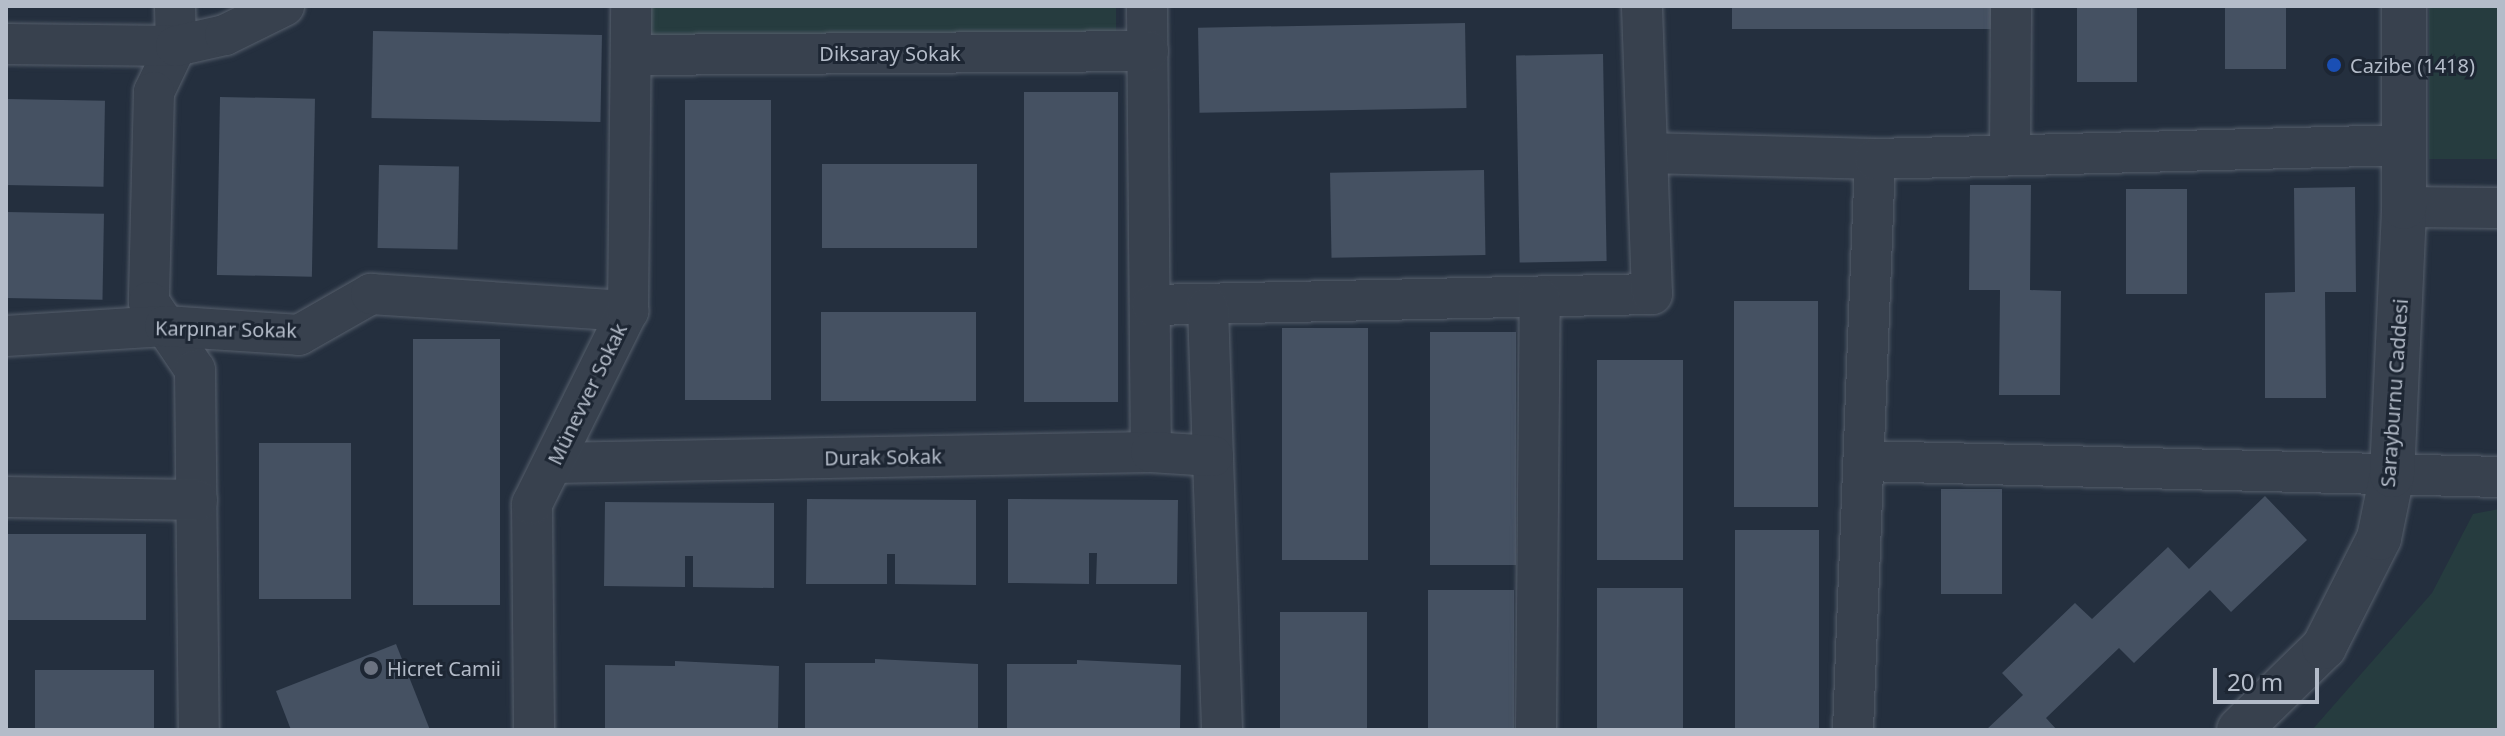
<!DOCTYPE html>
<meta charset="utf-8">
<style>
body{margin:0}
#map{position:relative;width:2505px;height:736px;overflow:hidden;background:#242f3e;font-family:"Noto Sans",sans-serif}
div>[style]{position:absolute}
.green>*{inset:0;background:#263c3f;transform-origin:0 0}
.building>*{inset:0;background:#455162;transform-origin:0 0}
.roads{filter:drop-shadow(0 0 2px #565f6c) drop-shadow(0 0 2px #565f6c)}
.minor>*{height:40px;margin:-20px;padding:0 20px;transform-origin:20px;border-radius:20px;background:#38414e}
.tertiary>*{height:44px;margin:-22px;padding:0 22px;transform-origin:22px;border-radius:22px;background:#38414e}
.dots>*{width:22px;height:22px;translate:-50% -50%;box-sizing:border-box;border:4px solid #1d2633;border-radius:50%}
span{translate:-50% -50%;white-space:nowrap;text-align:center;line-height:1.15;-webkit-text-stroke:6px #1d2633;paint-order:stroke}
.street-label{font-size:20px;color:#b4bcc9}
.poi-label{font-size:20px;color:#b4bcc9}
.left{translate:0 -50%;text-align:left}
.frame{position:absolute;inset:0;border:8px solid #b4bcc9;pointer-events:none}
.scale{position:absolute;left:2213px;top:668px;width:106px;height:36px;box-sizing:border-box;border:4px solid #b4bcc9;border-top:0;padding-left:10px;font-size:24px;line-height:28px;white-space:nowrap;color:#b4bcc9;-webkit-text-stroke:6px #1d2633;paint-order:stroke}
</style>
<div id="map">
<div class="green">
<i style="left:650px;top:6px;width:466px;height:30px"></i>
<i style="left:2429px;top:6px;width:68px;height:153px"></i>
<i style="clip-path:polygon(2499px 509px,2499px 730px,2312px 730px,2432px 593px,2473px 514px)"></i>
</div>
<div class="building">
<i style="left:1732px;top:6px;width:260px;height:23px"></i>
<i style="left:2077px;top:6px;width:60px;height:76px"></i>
<i style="left:2225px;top:6px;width:61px;height:63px"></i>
<i style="left:1465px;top:23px;width:85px;height:267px;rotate:89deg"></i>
<i style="left:373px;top:31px;width:229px;height:87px;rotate:1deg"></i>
<i style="left:1603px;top:54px;width:207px;height:87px;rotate:89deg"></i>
<i style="left:1024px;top:92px;width:94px;height:310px"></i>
<i style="left:220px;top:97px;width:95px;height:178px;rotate:1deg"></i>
<i style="left:6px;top:99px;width:99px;height:86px;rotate:1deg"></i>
<i style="left:685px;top:100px;width:86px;height:300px"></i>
<i style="left:822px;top:164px;width:155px;height:84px"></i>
<i style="left:379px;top:165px;width:80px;height:83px;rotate:1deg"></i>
<i style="left:1484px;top:170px;width:85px;height:154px;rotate:89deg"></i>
<i style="clip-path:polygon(1970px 185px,2031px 185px,2030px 290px,2061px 291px,2060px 395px,1999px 395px,2000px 290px,1969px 290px)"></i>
<i style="clip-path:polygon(2355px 187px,2356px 292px,2325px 292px,2326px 398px,2265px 398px,2265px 293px,2295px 292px,2294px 188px)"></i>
<i style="left:2126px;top:189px;width:61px;height:105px"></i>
<i style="left:6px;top:212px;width:98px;height:86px;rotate:1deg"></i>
<i style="left:1734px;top:301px;width:84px;height:206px"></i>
<i style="left:821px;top:312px;width:155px;height:89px"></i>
<i style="left:1282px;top:328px;width:86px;height:232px"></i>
<i style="left:1430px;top:332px;width:86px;height:233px"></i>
<i style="left:413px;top:339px;width:87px;height:266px"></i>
<i style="left:1597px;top:360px;width:86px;height:200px"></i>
<i style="left:259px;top:443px;width:92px;height:156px"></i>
<i style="left:1941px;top:489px;width:61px;height:105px"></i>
<i style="clip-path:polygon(2265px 496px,2307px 540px,2231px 612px,2210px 590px,2134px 663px,2119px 648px,2046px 718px,2057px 730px,1986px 730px,2023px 695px,2002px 673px,2075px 603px,2092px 619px,2168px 547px,2189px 569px)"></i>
<i style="clip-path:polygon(807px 499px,976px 500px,976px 585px,895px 584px,895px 554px,887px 554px,887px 584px,806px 584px)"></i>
<i style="clip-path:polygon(1008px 499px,1178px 500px,1177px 584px,1096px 584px,1097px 553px,1089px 553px,1089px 584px,1008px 583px)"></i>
<i style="clip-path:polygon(605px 502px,774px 503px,774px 588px,693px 587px,693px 556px,685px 556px,685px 587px,604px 586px)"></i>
<i style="left:1735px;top:530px;width:84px;height:200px"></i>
<i style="left:146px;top:534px;width:86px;height:140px;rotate:90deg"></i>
<i style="left:1597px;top:588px;width:86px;height:142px"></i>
<i style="left:1428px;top:590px;width:86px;height:140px"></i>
<i style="left:1280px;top:612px;width:87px;height:118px"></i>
<i style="clip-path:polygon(396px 644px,430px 730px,291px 730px,276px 691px)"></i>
<i style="clip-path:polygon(875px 659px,978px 664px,978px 730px,805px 730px,805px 663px,875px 663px)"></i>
<i style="clip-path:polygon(1077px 660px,1181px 665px,1180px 730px,1007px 730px,1007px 664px,1077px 664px)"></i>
<i style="clip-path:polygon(675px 661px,779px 666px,778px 730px,605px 730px,605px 665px,675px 666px)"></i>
<i style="left:35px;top:670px;width:119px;height:60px"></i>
</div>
<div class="roads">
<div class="minor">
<i style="left:175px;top:6px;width:40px;rotate:88.6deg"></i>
<i style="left:176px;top:46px;width:51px;rotate:115.6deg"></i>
<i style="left:154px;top:92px;width:210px;rotate:91.4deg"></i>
<i style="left:149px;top:302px;width:82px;rotate:55.9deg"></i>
<i style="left:195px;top:370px;width:360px;rotate:89.4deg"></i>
<i style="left:1147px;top:6px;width:446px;rotate:89.5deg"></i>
<i style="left:6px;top:44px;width:170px;rotate:0.7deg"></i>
<i style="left:176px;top:46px;width:50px;rotate:-12.7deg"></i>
<i style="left:225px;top:35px;width:66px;rotate:-26.2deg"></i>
<i style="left:632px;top:55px;width:516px;rotate:-0.44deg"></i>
<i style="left:1648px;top:153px;width:227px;rotate:1.5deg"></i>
<i style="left:2010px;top:155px;width:149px;rotate:-89.6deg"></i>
<i style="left:2404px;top:207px;width:95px;rotate:0.6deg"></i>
<i style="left:1152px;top:305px;width:500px;rotate:-1.26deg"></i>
<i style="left:1652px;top:294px;width:288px;rotate:-92deg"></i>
<i style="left:1208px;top:307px;width:423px;rotate:88.1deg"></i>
<i style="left:6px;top:336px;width:159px;rotate:-3.6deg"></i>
<i style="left:165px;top:326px;width:134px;rotate:3.8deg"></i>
<i style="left:299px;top:335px;width:83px;rotate:-29.7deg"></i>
<i style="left:371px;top:294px;width:258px;rotate:3.8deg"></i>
<i style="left:1864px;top:461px;width:635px;rotate:1.44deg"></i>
<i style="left:553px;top:463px;width:598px;rotate:-1.05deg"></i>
<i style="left:1151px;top:452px;width:62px;rotate:3.7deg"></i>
<i style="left:6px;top:497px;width:191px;rotate:0.9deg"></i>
<i style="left:534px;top:730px;width:226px;rotate:-90.5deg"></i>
<i style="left:532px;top:504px;width:216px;rotate:-63.6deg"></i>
<i style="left:628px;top:311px;width:305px;rotate:-89.4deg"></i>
<i style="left:1536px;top:730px;width:432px;rotate:-89.5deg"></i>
<i style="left:1853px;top:730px;width:571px;rotate:-87.79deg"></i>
<i style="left:1875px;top:159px;width:530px;rotate:-1.51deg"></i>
</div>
<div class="tertiary">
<i style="left:2239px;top:730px;width:119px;rotate:-44.3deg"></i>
<i style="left:2324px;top:647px;width:122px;rotate:-63.2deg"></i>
<i style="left:2379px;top:538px;width:64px;rotate:-78.3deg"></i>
<i style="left:2392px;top:475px;width:268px;rotate:-87.4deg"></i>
<i style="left:2404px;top:207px;width:201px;rotate:-90deg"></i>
</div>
</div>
<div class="dots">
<i style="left:2334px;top:65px;background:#1a4fb4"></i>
<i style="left:371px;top:668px;background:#6b7280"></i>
</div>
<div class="street-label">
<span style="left:890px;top:53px">Diksaray Sokak</span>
<span style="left:226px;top:329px;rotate:1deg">Karpınar Sokak</span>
<span style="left:2394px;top:393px;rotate:-86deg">Sarayburnu Caddesi</span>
<span style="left:587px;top:394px;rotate:-64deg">Münevver Sokak</span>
<span style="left:883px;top:457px;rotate:-1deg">Durak Sokak</span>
</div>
<div class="poi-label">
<span class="left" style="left:2350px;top:65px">Cazibe (1418)</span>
<span class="left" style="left:387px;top:668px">Hicret Camii</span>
</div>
<div class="frame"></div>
<div class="scale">20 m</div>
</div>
